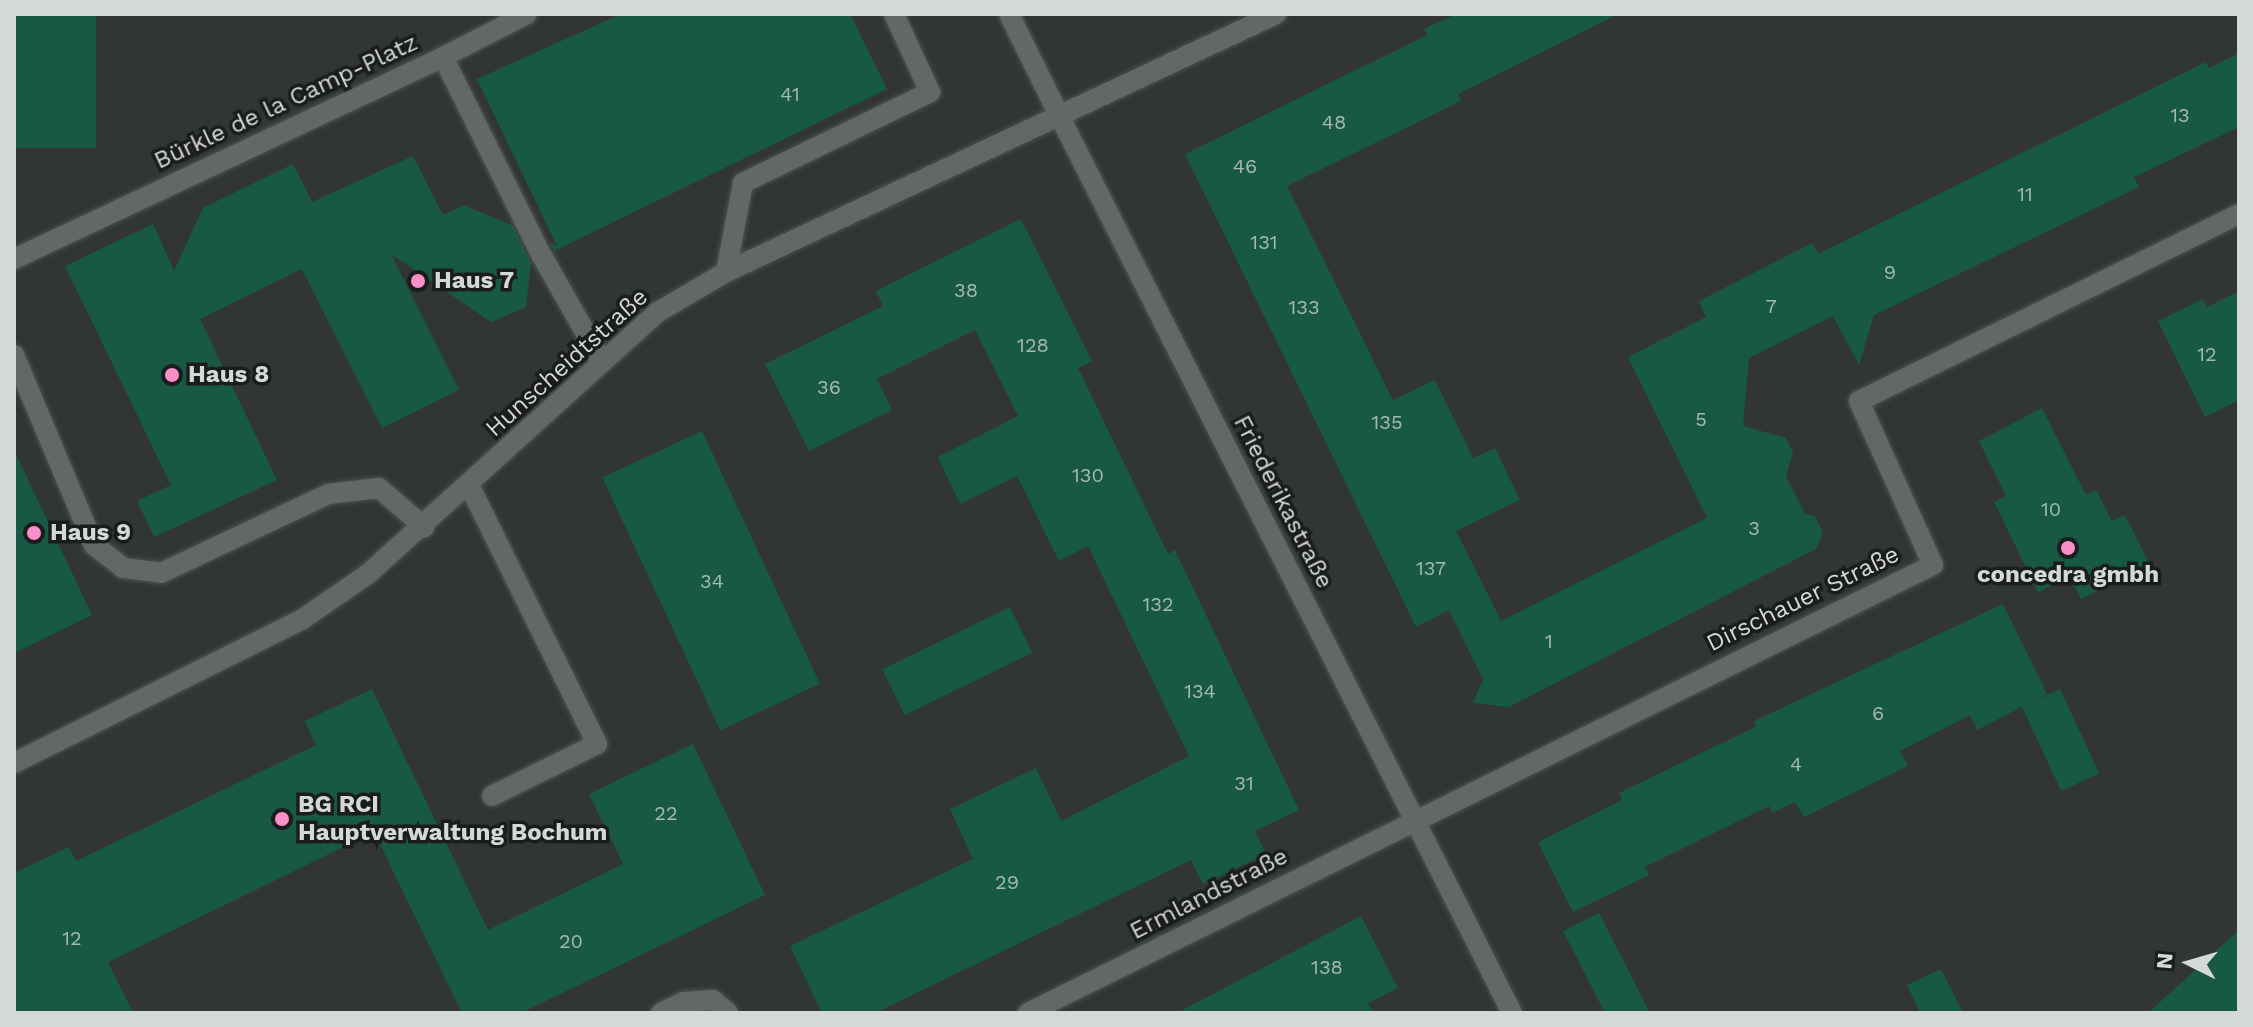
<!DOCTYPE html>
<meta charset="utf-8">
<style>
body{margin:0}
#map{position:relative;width:2253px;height:1027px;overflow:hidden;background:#313634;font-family:"Work Sans",sans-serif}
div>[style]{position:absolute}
.building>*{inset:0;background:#185945;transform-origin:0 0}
.roads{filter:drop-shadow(0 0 2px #4d524f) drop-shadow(0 0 2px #4d524f)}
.service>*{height:20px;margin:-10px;padding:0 10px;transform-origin:10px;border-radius:10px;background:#626866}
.minor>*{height:20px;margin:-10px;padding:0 10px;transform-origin:10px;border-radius:10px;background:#626866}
.tertiary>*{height:20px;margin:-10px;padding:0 10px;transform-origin:10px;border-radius:10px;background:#626866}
.dots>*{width:22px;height:22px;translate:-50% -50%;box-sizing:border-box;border:4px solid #1a1d1c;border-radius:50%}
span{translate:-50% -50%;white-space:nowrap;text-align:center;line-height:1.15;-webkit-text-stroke:7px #1a1d1c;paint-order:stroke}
.number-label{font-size:20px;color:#a5b8b2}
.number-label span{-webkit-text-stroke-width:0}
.street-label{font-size:24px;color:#d4d8d6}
.poi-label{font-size:24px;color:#d4d8d6;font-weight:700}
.left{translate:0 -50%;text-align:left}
.frame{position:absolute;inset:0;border:16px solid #d4d8d6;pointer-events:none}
.north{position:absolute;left:2149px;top:923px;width:80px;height:80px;-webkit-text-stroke:6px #1a1d1c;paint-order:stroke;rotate:275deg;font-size:22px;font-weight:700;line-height:32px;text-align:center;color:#d4d8d6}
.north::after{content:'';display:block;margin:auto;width:28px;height:36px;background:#d4d8d6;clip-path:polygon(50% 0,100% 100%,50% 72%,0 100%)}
</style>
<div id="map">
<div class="building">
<i style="left:14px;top:14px;width:82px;height:134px"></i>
<i style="clip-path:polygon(621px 14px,850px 14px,887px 89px,554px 251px,550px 243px,557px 246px,477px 79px)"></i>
<i style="clip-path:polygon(1456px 14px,1618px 14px,1458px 94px,1461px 101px,1287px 186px,1393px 400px,1435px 380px,1473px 458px,1495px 448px,1520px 500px,1456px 531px,1501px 621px,1707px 518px,1628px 357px,1706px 317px,1699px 301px,1812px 243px,1818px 254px,2206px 62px,2209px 68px,2239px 53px,2239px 127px,2134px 177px,2139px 187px,1874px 315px,1859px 365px,1833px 316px,1749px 358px,1743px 426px,1786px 438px,1793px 453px,1786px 476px,1805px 514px,1815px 516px,1823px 533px,1816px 549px,1509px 707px,1473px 703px,1483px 679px,1449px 610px,1416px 627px,1185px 154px,1427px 35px,1424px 29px)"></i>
<i style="clip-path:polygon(413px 156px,443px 215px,464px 205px,513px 226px,531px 262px,526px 307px,491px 322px,391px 254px,459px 390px,382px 428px,302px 269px,200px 319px,277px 480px,154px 537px,137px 501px,171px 485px,65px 266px,153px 224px,174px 271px,203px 208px,293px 164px,312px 202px)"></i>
<i style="clip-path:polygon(1021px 219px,1092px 361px,1078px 368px,1168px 554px,1175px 550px,1299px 810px,1255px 831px,1266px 854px,1203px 884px,1191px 860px,875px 1013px,822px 1013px,790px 946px,973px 859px,950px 809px,1036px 768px,1061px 821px,1189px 756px,1088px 546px,1059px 561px,1017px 476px,960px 504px,938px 457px,1018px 416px,975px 330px,877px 379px,892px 410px,809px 451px,765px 364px,883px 306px,876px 291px)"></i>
<i style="clip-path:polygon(2239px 291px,2239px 400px,2205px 417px,2158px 321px,2203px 299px,2207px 307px)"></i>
<i style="clip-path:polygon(2042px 408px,2086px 495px,2096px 490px,2112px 521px,2125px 515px,2150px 565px,2081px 599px,2070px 576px,2038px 592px,1994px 502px,2006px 496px,1979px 441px)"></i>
<i style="left:702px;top:431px;width:279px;height:110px;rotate:65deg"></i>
<i style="clip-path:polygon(14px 450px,92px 615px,14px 653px)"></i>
<i style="clip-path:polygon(2003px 604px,2047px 694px,1977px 730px,1970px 715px,1900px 751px,1908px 766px,1804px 817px,1795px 802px,1772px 813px,1769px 806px,1645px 867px,1649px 875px,1573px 912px,1538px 842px,1622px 800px,1619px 793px,1757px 726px,1754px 721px)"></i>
<i style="left:1010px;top:607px;width:51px;height:142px;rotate:64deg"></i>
<i style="clip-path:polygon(372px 689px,488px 930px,623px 864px,589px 794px,693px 744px,765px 895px,521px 1013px,462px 1013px,374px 832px,108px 962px,133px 1013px,14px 1013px,14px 873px,69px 847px,76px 861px,316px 745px,305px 721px)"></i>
<i style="left:2060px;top:689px;width:93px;height:42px;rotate:65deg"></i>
<i style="clip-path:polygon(1599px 913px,1650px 1013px,1605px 1013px,1563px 931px)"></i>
<i style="clip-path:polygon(1361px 916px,1398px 988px,1368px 1003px,1373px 1013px,1177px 1013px)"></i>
<i style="clip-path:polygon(2239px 930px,2239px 1013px,2148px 1013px)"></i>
<i style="clip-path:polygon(1941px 969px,1963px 1013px,1920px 1013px,1907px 985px)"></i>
</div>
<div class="roads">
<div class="service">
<i style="left:443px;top:57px;width:94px;rotate:-27.1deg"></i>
<i style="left:14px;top:259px;width:474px;rotate:-25.2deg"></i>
<i style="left:443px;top:57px;width:222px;rotate:63.6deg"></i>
<i style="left:542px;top:256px;width:122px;rotate:60.5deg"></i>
<i style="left:726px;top:272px;width:91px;rotate:-79.2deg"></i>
<i style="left:743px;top:183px;width:208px;rotate:-25.9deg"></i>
<i style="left:930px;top:92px;width:86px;rotate:-114.8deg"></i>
<i style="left:14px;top:355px;width:206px;rotate:67.2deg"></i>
<i style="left:94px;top:545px;width:37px;rotate:38deg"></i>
<i style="left:123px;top:568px;width:38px;rotate:7deg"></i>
<i style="left:161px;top:573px;width:185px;rotate:-25.3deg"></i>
<i style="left:328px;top:494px;width:51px;rotate:-6.7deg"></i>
<i style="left:379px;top:488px;width:60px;rotate:40.9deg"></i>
<i style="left:470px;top:487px;width:287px;rotate:63.7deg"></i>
<i style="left:597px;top:744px;width:117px;rotate:153.7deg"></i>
</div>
<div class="minor">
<i style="left:1059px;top:115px;width:1006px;rotate:63.23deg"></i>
<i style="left:661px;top:1013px;width:25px;rotate:-26deg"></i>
<i style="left:684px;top:1002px;width:29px;rotate:-4deg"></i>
<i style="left:713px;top:1000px;width:20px;rotate:41deg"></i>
<i style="left:1028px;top:1013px;width:1010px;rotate:-26.34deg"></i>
<i style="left:1933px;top:565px;width:180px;rotate:-114.3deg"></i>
<i style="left:1859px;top:401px;width:424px;rotate:-26.2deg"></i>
</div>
<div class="tertiary">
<i style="left:1009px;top:14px;width:113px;rotate:63.7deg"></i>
<i style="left:14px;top:763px;width:321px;rotate:-26.5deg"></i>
<i style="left:301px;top:620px;width:81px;rotate:-34.5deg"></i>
<i style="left:368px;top:574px;width:391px;rotate:-42.1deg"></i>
<i style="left:658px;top:312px;width:79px;rotate:-30.5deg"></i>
<i style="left:726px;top:272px;width:608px;rotate:-25.13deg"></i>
</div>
</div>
<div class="dots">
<i style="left:418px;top:281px;background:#fa8fc8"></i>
<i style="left:172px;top:375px;background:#fa8fc8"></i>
<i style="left:34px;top:533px;background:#fa8fc8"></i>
<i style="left:2068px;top:548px;background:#fa8fc8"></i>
<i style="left:282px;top:819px;background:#fa8fc8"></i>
</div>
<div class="number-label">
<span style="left:790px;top:94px">41</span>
<span style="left:2180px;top:115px">13</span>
<span style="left:1334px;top:122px">48</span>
<span style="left:1245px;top:166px">46</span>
<span style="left:2025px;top:194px">11</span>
<span style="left:1264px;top:242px">131</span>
<span style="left:1890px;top:272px">9</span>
<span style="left:966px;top:290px">38</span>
<span style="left:1771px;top:306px">7</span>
<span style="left:1304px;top:307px">133</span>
<span style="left:1033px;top:345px">128</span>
<span style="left:2207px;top:354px">12</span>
<span style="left:829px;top:387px">36</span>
<span style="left:1701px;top:419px">5</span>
<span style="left:1387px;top:422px">135</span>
<span style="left:1088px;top:475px">130</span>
<span style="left:2051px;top:509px">10</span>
<span style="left:1754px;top:528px">3</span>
<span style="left:1431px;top:568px">137</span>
<span style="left:712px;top:581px">34</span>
<span style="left:1158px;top:604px">132</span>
<span style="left:1549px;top:641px">1</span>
<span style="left:1200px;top:691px">134</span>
<span style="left:1878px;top:713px">6</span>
<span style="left:1796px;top:764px">4</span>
<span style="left:1244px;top:783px">31</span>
<span style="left:666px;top:813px">22</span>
<span style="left:1007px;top:882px">29</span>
<span style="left:72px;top:938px">12</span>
<span style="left:571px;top:941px">20</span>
<span style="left:1327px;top:967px">138</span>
</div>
<div class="street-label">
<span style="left:286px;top:102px;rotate:-25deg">Bürkle de la Camp-Platz</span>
<span style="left:567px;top:363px;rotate:-42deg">Hunscheidtstraße</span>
<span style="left:1283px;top:502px;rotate:63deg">Friederikastraße</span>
<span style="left:1803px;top:599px;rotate:-26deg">Dirschauer Straße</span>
<span style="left:1209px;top:894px;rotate:-27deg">Ermlandstraße</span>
</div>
<div class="poi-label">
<span class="left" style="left:434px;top:281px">Haus 7</span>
<span class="left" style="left:188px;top:375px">Haus 8</span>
<span class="left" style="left:50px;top:533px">Haus 9</span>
<span style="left:2068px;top:575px">concedra gmbh</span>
<span class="left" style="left:298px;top:819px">BG RCI<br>Hauptverwaltung Bochum</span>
</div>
<div class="frame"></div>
<div class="north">N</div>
</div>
